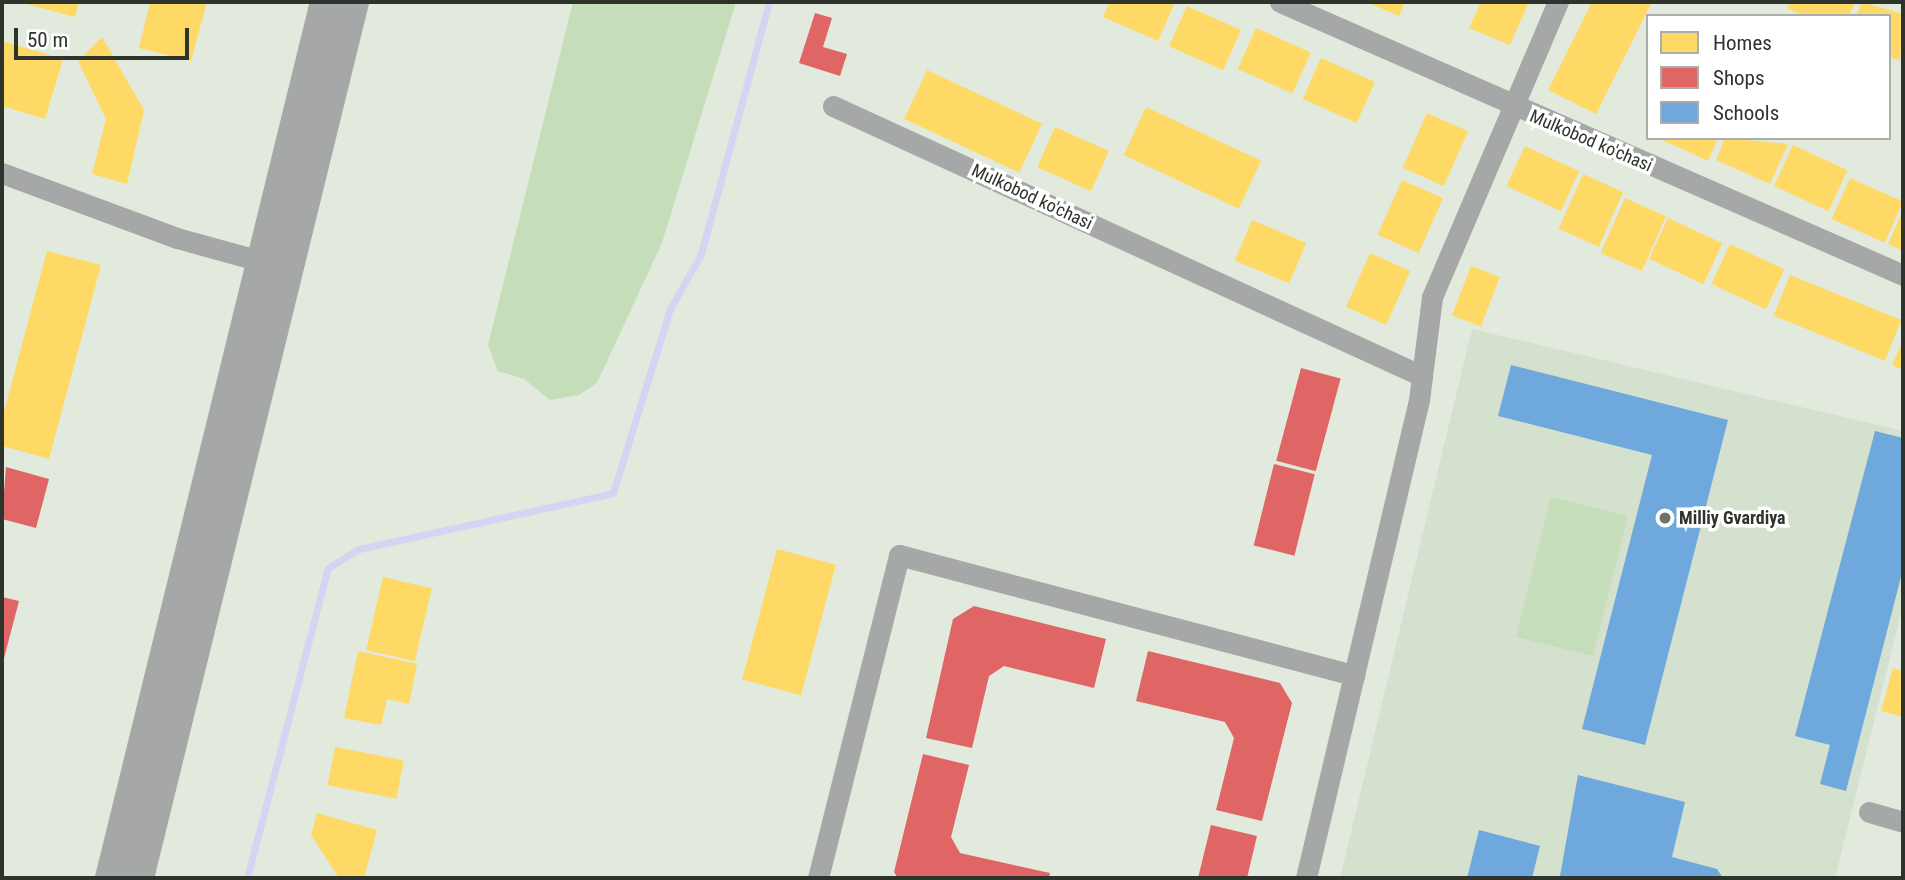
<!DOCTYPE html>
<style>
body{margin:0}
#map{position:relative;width:1905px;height:880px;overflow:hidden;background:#e2eade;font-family:"Roboto Condensed",sans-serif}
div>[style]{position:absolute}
.built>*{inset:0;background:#d4e1ce}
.green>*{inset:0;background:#c6ddb9;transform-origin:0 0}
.homes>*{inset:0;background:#ffd966;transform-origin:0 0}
.shops>*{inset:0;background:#e06666;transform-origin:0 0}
.schools>*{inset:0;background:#6fa8dc}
.stream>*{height:7px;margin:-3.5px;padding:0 3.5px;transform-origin:3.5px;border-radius:3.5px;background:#d5d4f3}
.minor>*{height:21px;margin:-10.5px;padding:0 10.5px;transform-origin:10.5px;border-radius:10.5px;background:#a6a8a8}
.secondary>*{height:30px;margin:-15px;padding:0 15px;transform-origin:15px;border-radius:15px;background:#a6a7a7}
.dots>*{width:19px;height:19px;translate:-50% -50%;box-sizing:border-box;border:4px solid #fff;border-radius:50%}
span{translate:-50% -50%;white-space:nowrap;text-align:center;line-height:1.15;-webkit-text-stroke:7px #fff;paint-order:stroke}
.street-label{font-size:18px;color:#2e332b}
.poi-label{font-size:18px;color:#2e332b;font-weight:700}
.left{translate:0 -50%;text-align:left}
.frame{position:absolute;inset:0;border:4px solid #2e332b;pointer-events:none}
.legend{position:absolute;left:1646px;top:14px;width:245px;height:126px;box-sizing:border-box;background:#fff;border:2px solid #abadaa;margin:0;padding:9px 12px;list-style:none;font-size:21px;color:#2e332b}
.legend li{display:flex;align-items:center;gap:14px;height:35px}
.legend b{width:35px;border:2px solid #abadaa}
.scale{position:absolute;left:14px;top:28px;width:175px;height:32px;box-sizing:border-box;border:4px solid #2e332b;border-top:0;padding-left:9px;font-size:21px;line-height:24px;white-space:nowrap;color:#2e332b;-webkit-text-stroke:5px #fff;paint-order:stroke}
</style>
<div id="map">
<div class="built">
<i style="clip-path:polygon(1472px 329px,1903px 431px,1903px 605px,1835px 878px,1340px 878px)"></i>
</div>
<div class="green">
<i style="clip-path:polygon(573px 2px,736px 2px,662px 243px,597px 383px,579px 395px,550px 400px,524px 379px,498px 371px,488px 345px)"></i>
<i style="left:1551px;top:497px;width:79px;height:144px;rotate:14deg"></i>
</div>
<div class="homes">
<i style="clip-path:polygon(19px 2px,79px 2px,75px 17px)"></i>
<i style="clip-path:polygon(150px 2px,207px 2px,191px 61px,139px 48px)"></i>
<i style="clip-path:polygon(1110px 2px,1175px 2px,1158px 41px,1103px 17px)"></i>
<i style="clip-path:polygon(1366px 2px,1405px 2px,1399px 16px)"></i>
<i style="clip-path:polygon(1481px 2px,1529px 2px,1510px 45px,1469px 28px)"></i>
<i style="clip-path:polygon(1592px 2px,1652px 2px,1596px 114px,1548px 90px)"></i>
<i style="clip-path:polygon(1790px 2px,1855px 2px,1849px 16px,1804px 16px,1787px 8px)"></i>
<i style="clip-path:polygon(1862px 2px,1903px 14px,1900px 61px,1889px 57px,1889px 16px,1856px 16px)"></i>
<i style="left:1187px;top:6px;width:59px;height:44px;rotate:24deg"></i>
<i style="left:1256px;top:28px;width:60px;height:45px;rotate:24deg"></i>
<i style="clip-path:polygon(102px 37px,144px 110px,127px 184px,92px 174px,106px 119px,78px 61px)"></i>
<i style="clip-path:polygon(2px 41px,63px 59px,45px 119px,2px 106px)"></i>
<i style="left:1321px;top:58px;width:59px;height:45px;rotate:24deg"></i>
<i style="left:927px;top:70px;width:127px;height:54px;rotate:25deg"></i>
<i style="left:1146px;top:107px;width:127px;height:53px;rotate:25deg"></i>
<i style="left:1427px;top:113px;width:45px;height:60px;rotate:24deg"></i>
<i style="left:1055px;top:127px;width:59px;height:44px;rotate:24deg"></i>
<i style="clip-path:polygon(1658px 138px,1718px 138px,1708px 161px)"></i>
<i style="clip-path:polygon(1725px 138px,1788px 144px,1770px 184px,1716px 160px)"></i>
<i style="left:1793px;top:145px;width:60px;height:45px;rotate:25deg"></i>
<i style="left:1525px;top:146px;width:60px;height:44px;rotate:25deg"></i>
<i style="left:1583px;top:174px;width:44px;height:60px;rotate:24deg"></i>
<i style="left:1850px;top:178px;width:58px;height:45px;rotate:24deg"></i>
<i style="left:1402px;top:180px;width:45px;height:60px;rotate:24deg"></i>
<i style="left:1625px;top:198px;width:45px;height:60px;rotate:24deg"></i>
<i style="clip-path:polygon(1903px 211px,1903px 251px,1888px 244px)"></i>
<i style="left:1668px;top:218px;width:60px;height:45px;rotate:25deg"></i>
<i style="left:1252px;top:220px;width:59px;height:44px;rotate:23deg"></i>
<i style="left:1730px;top:244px;width:60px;height:44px;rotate:25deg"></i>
<i style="clip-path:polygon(47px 251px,101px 265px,49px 459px,2px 446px,2px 419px)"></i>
<i style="left:1370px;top:253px;width:44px;height:59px;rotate:24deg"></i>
<i style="left:1471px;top:266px;width:31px;height:53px;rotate:21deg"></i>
<i style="left:1790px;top:275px;width:120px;height:44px;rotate:22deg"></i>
<i style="clip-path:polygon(1903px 341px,1903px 370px,1892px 365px)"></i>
<i style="left:777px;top:549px;width:61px;height:135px;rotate:15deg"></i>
<i style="left:383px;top:577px;width:50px;height:75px;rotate:13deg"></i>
<i style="clip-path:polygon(358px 651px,417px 664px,409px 704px,387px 699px,381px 725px,344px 718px)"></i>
<i style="clip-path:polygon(1893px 668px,1903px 671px,1903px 717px,1881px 711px)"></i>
<i style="left:335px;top:747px;width:70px;height:39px;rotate:11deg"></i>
<i style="clip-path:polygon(317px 813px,377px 830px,364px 878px,339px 878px,311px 835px)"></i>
</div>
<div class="shops">
<i style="clip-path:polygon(815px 13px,832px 18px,823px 47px,847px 54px,840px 76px,799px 63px)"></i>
<i style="left:1301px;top:368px;width:41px;height:96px;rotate:15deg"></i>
<i style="left:1274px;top:464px;width:42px;height:84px;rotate:14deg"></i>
<i style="clip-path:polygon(6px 467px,49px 479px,36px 528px,2px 519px)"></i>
<i style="clip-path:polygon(2px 597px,19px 601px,3px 662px,2px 662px)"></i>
<i style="clip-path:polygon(974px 606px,1106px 639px,1094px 688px,1004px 666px,989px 676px,972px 748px,926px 738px,953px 619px)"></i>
<i style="clip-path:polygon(1148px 651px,1280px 683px,1292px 703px,1262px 821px,1216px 810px,1234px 738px,1225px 722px,1136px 701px)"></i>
<i style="clip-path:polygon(923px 754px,969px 765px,951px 837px,960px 853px,1050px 873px,1049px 878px,898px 878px,894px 872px)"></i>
<i style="clip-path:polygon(1211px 825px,1257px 836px,1247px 878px,1198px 878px)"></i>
</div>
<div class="schools">
<i style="clip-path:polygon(1511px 365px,1728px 420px,1645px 745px,1582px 729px,1652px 455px,1498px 416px)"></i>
<i style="clip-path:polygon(1875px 431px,1903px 438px,1903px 569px,1846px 791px,1820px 784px,1830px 745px,1795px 736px)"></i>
<i style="clip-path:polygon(1578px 775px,1685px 802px,1672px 857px,1717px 869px,1723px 878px,1560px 876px)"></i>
<i style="clip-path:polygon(1479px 830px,1540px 846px,1532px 878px,1467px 878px)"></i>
</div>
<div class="stream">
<i style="left:247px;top:878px;width:320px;rotate:-75.4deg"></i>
<i style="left:328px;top:568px;width:36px;rotate:-32deg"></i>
<i style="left:359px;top:549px;width:260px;rotate:-12.4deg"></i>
<i style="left:613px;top:493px;width:193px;rotate:-72.8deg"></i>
<i style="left:670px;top:309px;width:63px;rotate:-60.6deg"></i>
<i style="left:701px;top:254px;width:261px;rotate:-74.9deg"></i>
</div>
<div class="minor">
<i style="left:1280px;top:2px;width:680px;rotate:23.66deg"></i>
<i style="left:833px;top:106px;width:648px;rotate:24.63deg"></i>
<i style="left:2px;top:173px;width:187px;rotate:20.4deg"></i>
<i style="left:177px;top:238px;width:102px;rotate:15.4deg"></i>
<i style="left:1869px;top:812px;width:35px;rotate:16deg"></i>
<i style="left:818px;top:878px;width:333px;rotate:-75.9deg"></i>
<i style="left:899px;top:555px;width:471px;rotate:14.8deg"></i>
<i style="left:1306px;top:878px;width:491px;rotate:-76.7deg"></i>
<i style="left:1419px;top:400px;width:104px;rotate:-82.8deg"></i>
<i style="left:1432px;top:297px;width:321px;rotate:-66.9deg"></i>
</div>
<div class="secondary">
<i style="left:110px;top:878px;width:902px;rotate:-76.21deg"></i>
<i style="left:139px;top:878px;width:902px;rotate:-76.21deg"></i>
</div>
<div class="dots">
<i style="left:1665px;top:518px;background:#6d736a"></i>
</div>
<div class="street-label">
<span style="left:1591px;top:141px;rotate:23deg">Mulkobod ko'chasi</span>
<span style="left:1032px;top:197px;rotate:25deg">Mulkobod ko'chasi</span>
</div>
<div class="poi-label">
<span class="left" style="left:1679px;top:518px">Milliy Gvardiya</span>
</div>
<div class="frame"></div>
<ul class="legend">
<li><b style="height:19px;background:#ffd966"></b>Homes</li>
<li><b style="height:19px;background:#e06666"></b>Shops</li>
<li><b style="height:19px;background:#6fa8dc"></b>Schools</li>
</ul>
<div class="scale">50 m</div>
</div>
